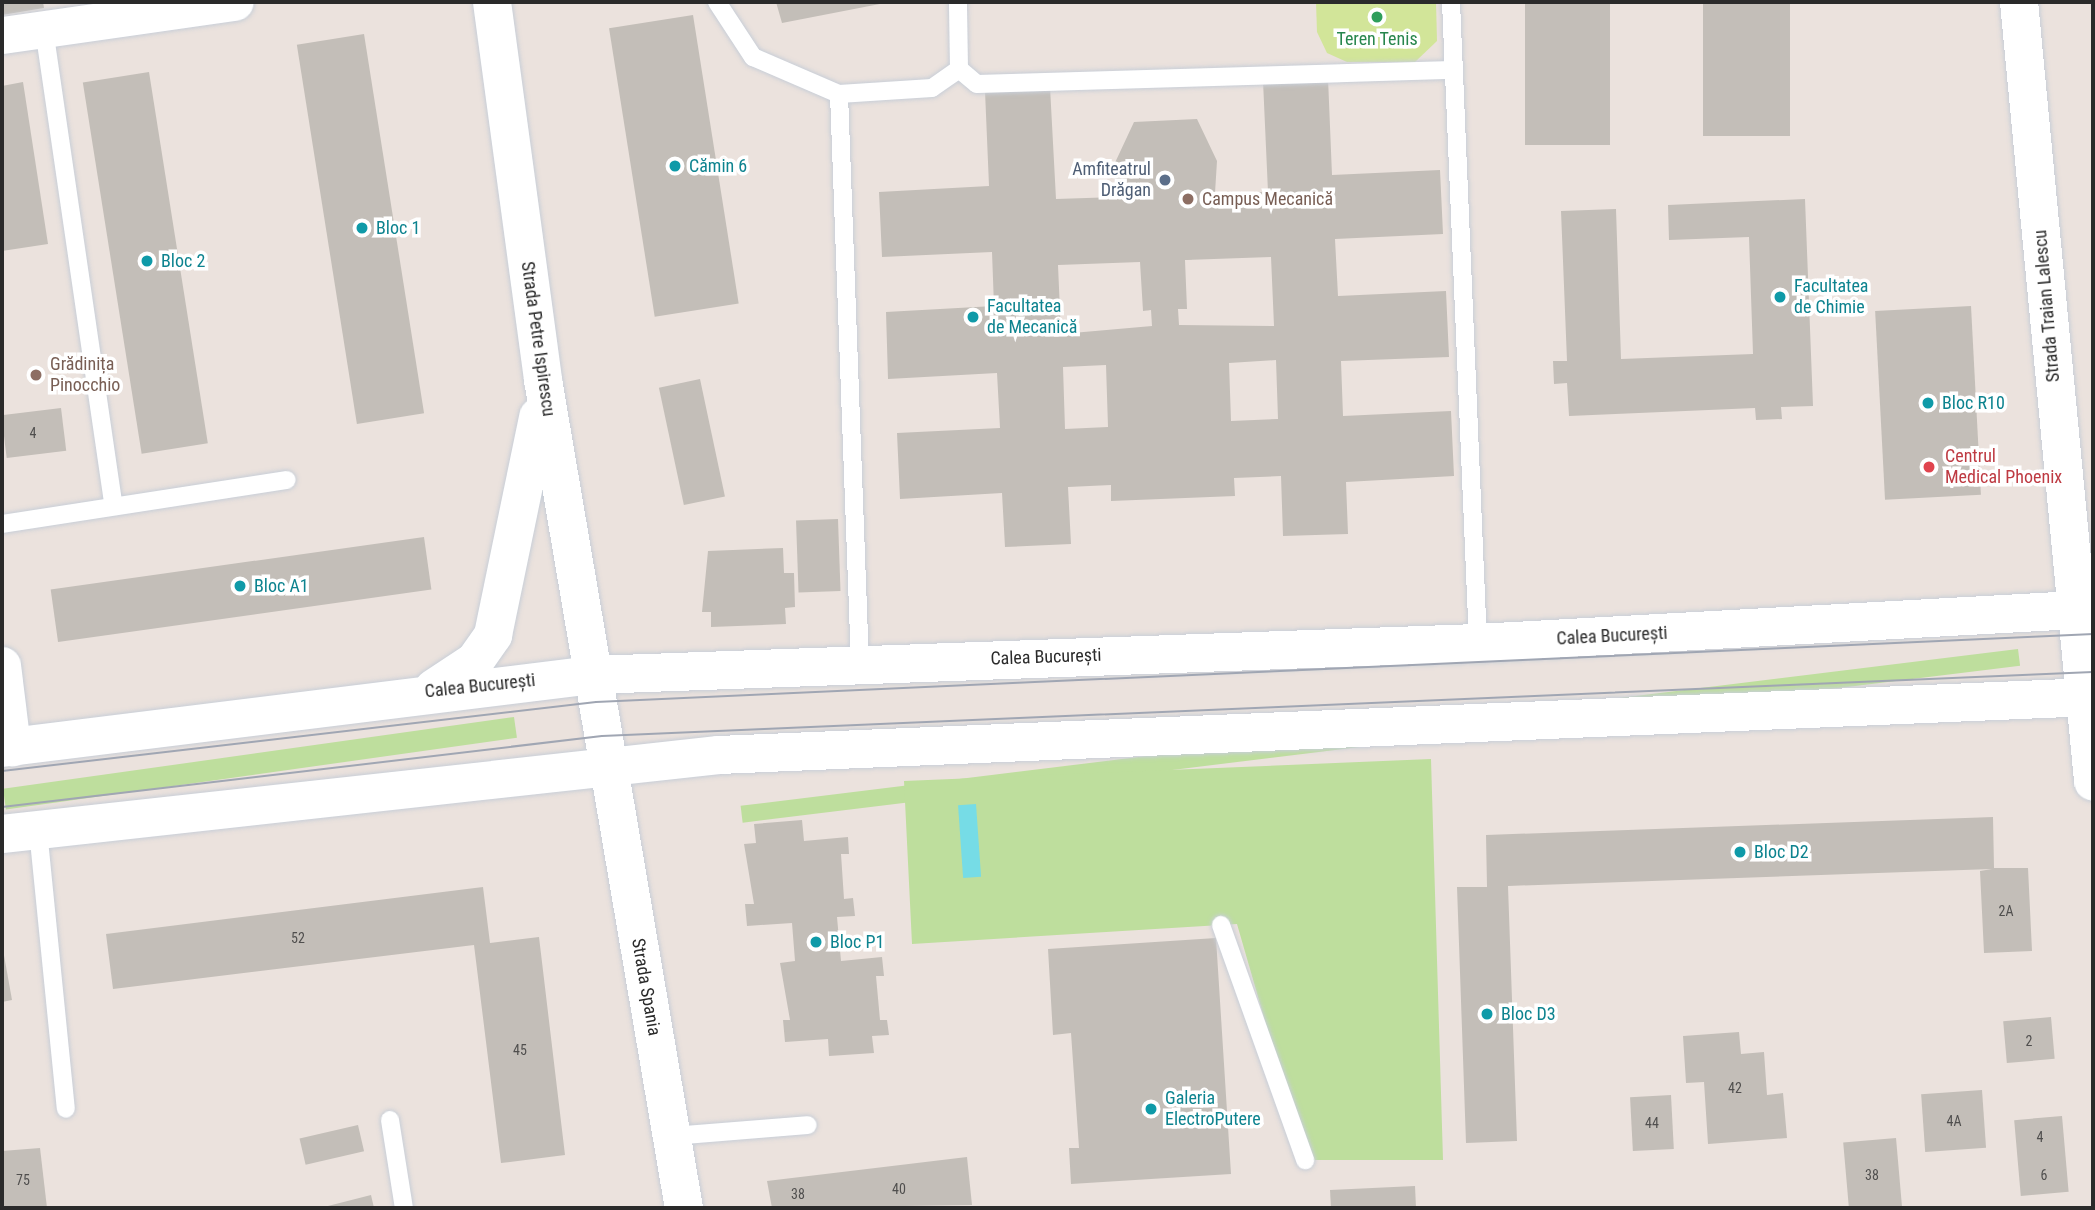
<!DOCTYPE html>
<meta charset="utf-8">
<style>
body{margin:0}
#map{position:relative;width:2095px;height:1210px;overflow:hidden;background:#ebe2dd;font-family:"Roboto Condensed",sans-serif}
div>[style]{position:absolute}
.green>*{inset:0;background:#bede9d;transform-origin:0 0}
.pitch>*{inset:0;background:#d2e599}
.water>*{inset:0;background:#76dce6;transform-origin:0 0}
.building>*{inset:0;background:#c3beb8;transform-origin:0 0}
.roads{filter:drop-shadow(0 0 2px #c8ced7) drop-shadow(0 0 2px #c8ced7)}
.lane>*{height:18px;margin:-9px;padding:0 9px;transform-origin:9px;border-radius:9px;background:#fff}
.street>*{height:37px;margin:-18.5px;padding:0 18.5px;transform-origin:18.5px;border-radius:18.5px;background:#fff}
.secondary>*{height:38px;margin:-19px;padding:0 19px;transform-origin:19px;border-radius:19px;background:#fff}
.tram>*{height:2px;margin:-1px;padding:0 1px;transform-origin:1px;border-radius:1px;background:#a0a6b3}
.dots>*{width:19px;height:19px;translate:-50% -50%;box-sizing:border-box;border:4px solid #fff;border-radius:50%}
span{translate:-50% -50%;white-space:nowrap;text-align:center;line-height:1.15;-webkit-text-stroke:7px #fff;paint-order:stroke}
.number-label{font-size:14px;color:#504f4e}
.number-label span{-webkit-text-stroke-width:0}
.leisure-label{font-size:18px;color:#27864d}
.culture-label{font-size:18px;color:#0d838f}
.left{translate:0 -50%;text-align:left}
.service-label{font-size:18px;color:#4e5e75}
.right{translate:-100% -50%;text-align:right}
.education-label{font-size:18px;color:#785e54}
.street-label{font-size:18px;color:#2a2a2a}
.health-label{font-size:18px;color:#be3a42}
.frame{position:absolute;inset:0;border:4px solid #2a2a2a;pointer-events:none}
</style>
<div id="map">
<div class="green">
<i style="left:2018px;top:649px;width:17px;height:1287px;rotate:83deg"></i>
<i style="left:514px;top:717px;width:21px;height:516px;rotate:82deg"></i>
<i style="clip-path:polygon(1431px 759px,1443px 1160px,1305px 1160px,1237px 924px,912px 944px,904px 781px)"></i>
</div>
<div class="pitch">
<i style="clip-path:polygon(1316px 2px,1436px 2px,1437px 41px,1415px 62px,1347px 62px,1327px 53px,1317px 32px)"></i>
</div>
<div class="water">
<i style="left:976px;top:804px;width:73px;height:18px;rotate:86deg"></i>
</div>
<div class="building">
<i style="clip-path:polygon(2px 2px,43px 2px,44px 8px,2px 15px)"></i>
<i style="clip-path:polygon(776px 2px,885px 2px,885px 3px,782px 23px)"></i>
<i style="left:1525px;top:2px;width:85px;height:143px"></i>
<i style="left:1703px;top:2px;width:87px;height:134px"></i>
<i style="left:693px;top:15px;width:292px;height:85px;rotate:81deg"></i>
<i style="left:364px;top:34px;width:384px;height:68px;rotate:81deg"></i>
<i style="left:149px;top:72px;width:376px;height:67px;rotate:81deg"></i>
<i style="clip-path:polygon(evenodd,1328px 78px,1332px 175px,1440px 170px,1443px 234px,1335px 239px,1338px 296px,1446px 291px,1449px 357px,1341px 361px,1343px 416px,1451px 411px,1454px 476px,1346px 482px,1348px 534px,1283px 536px,1281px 476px,1234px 478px,1235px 496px,1111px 501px,1111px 485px,1068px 487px,1071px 544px,1005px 547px,1002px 493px,900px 499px,897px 433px,1000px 428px,997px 373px,888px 379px,886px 312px,994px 306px,992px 252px,882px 257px,879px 192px,989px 186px,985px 91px,1050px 87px,1056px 199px,1117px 197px,1113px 167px,1134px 122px,1197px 119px,1217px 161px,1215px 193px,1268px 192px,1263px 81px,1328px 78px,1271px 257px,1274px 326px,1179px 325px,1178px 309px,1187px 309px,1185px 260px,1271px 257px,1328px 78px,1140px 262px,1143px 311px,1151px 310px,1152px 326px,1061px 334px,1058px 265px,1140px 262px,1328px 78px,1276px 360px,1278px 419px,1231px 421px,1229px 363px,1276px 360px,1328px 78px,1106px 365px,1108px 427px,1065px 429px,1063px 367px,1106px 365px)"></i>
<i style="clip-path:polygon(23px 82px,48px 244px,2px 251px,2px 86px)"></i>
<i style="clip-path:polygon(1805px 199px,1813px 406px,1781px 407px,1782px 419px,1756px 420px,1755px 408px,1569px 416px,1567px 383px,1554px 384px,1553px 361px,1567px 361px,1561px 211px,1616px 209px,1621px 359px,1753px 354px,1749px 237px,1669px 240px,1668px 205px)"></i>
<i style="left:1971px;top:306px;width:189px;height:96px;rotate:87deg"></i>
<i style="left:700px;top:379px;width:120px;height:42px;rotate:78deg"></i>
<i style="left:61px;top:408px;width:43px;height:60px;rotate:83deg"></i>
<i style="left:838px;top:519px;width:72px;height:42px;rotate:88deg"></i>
<i style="left:424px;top:537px;width:53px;height:377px;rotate:82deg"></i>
<i style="clip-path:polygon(783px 548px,784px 573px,794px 573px,795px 607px,785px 608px,786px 624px,711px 627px,711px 612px,702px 612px,708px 551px)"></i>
<i style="clip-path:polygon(1993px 817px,1994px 868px,2028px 868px,2032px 951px,1984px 953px,1980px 871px,1992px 869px,1508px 886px,1517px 1141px,1466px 1143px,1457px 887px,1487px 887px,1486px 835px)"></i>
<i style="clip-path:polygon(802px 820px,804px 841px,848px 837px,849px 854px,841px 854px,844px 899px,853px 898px,855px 916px,837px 917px,841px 961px,882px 957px,884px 976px,876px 976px,880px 1020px,887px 1020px,889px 1035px,872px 1036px,874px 1053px,829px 1056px,828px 1039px,785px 1042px,783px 1020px,790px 1020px,780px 963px,795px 961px,792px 923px,747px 926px,745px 904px,754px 904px,744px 844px,756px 843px,754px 824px)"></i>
<i style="clip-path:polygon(483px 887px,490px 943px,539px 937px,565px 1155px,501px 1163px,474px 945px,113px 989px,106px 934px)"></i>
<i style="clip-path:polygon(1216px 938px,1231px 1174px,1071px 1184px,1069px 1148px,1079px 1148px,1071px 1033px,1053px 1035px,1048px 949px)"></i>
<i style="clip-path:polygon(2px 944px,12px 1000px,2px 1002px)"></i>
<i style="left:2051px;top:1017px;width:42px;height:48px;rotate:85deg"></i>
<i style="clip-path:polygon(1739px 1032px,1741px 1054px,1764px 1052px,1767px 1095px,1783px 1093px,1787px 1138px,1708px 1144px,1704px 1082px,1686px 1083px,1683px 1036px)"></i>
<i style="left:1982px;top:1090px;width:58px;height:61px;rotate:86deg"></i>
<i style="left:1671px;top:1095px;width:54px;height:41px;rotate:87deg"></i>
<i style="left:2062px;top:1116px;width:76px;height:48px;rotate:85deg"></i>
<i style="left:358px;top:1125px;width:27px;height:60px;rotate:77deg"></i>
<i style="left:1896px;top:1138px;width:70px;height:53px;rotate:85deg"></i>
<i style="clip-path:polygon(40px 1148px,47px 1208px,2px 1208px,2px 1151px)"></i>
<i style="clip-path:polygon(967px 1157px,972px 1205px,772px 1208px,767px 1181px)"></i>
<i style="clip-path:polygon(1415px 1186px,1416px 1208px,1331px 1208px,1330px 1190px)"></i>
<i style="clip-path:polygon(371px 1195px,374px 1208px,324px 1208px,324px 1207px)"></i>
</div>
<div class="roads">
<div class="lane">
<i style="left:717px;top:2px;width:66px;rotate:56.8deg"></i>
<i style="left:753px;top:57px;width:94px;rotate:23.3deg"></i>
<i style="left:839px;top:94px;width:569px;rotate:87.89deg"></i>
<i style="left:1451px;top:2px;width:642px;rotate:87.59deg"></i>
<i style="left:44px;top:29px;width:478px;rotate:81.7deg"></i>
<i style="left:959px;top:69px;width:23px;rotate:40deg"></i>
<i style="left:977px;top:84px;width:476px;rotate:-1.7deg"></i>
<i style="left:839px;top:94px;width:93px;rotate:-3.7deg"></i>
<i style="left:932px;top:88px;width:33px;rotate:-35deg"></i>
<i style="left:959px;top:69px;width:67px;rotate:-90.9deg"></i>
<i style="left:2px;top:524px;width:288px;rotate:-8.8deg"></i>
<i style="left:38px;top:830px;width:280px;rotate:84.3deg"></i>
<i style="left:1221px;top:925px;width:250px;rotate:70.3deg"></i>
<i style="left:390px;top:1120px;width:89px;rotate:81deg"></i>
<i style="left:672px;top:1136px;width:136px;rotate:-4.6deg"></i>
</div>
<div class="street">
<i style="left:2px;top:35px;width:235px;rotate:-8.1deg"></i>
<i style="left:2px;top:665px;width:83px;rotate:83deg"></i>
</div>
<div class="secondary">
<i style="left:492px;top:2px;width:381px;rotate:82.3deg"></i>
<i style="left:543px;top:380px;width:840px;rotate:80.34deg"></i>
<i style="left:2019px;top:2px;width:783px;rotate:84.57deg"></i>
<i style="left:434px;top:688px;width:49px;rotate:-33.4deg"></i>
<i style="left:475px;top:661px;width:32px;rotate:-55deg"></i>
<i style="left:493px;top:635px;width:223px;rotate:-78.3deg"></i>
<i style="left:2px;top:748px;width:594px;rotate:-7.05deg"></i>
<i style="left:592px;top:675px;width:887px;rotate:-2.07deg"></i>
<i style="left:1478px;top:643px;width:616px;rotate:-3.16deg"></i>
<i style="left:2px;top:834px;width:721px;rotate:-6.29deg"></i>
<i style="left:719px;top:755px;width:1375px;rotate:-2.42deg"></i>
</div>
</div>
<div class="tram">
<i style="left:2px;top:771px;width:598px;rotate:-6.63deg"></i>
<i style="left:596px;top:702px;width:1499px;rotate:-2.6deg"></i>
<i style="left:2px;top:807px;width:604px;rotate:-6.75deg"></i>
<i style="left:602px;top:736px;width:1492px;rotate:-2.46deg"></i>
</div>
<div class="dots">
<i style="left:1377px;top:17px;background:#2e9e5b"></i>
<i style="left:675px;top:166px;background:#0f9aa8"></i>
<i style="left:1165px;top:180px;background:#5c6f8a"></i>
<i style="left:1188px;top:199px;background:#8d6e63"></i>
<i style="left:362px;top:228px;background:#0f9aa8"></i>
<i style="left:147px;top:261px;background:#0f9aa8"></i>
<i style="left:1780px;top:297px;background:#0f9aa8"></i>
<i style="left:973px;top:317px;background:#0f9aa8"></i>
<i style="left:36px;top:375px;background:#8d6e63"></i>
<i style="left:1928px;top:403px;background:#0f9aa8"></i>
<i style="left:1929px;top:467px;background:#e0444e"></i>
<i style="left:240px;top:586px;background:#0f9aa8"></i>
<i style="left:1740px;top:852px;background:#0f9aa8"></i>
<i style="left:816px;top:942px;background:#0f9aa8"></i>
<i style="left:1487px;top:1014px;background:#0f9aa8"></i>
<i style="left:1151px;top:1109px;background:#0f9aa8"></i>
</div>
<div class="number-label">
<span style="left:33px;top:433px">4</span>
<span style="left:2006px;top:911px">2A</span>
<span style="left:298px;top:938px">52</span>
<span style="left:2029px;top:1041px">2</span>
<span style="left:520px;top:1050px">45</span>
<span style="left:1735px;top:1088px">42</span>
<span style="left:1954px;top:1121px">4A</span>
<span style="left:1652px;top:1123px">44</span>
<span style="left:2040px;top:1137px">4</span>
<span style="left:1872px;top:1175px">38</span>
<span style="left:2044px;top:1175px">6</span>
<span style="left:23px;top:1180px">75</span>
<span style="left:899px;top:1189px">40</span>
<span style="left:798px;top:1194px">38</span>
</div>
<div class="leisure-label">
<span style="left:1377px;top:39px">Teren Tenis</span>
</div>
<div class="culture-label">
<span class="left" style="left:689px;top:166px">Cămin 6</span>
<span class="left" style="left:376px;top:228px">Bloc 1</span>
<span class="left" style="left:161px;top:261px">Bloc 2</span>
<span class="left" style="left:1794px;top:297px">Facultatea<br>de Chimie</span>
<span class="left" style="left:987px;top:317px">Facultatea<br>de Mecanică</span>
<span class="left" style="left:1942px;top:403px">Bloc R10</span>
<span class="left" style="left:254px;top:586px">Bloc A1</span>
<span class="left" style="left:1754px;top:852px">Bloc D2</span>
<span class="left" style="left:830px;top:942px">Bloc P1</span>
<span class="left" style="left:1501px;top:1014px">Bloc D3</span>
<span class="left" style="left:1165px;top:1109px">Galeria<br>ElectroPutere</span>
</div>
<div class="service-label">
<span class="right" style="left:1151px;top:180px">Amfiteatrul<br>Drăgan</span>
</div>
<div class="education-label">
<span class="left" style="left:1202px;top:199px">Campus Mecanică</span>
<span class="left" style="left:50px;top:375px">Grădinița<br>Pinocchio</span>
</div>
<div class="street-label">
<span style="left:2047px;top:306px;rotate:-95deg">Strada Traian Lalescu</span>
<span style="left:538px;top:339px;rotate:82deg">Strada Petre Ispirescu</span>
<span style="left:1612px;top:636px;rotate:-3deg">Calea București</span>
<span style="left:1046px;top:657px;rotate:-2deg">Calea București</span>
<span style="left:480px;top:686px;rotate:-6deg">Calea București</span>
<span style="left:646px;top:987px;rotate:80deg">Strada Spania</span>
</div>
<div class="health-label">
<span class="left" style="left:1945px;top:467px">Centrul<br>Medical Phoenix</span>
</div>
<div class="frame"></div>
</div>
